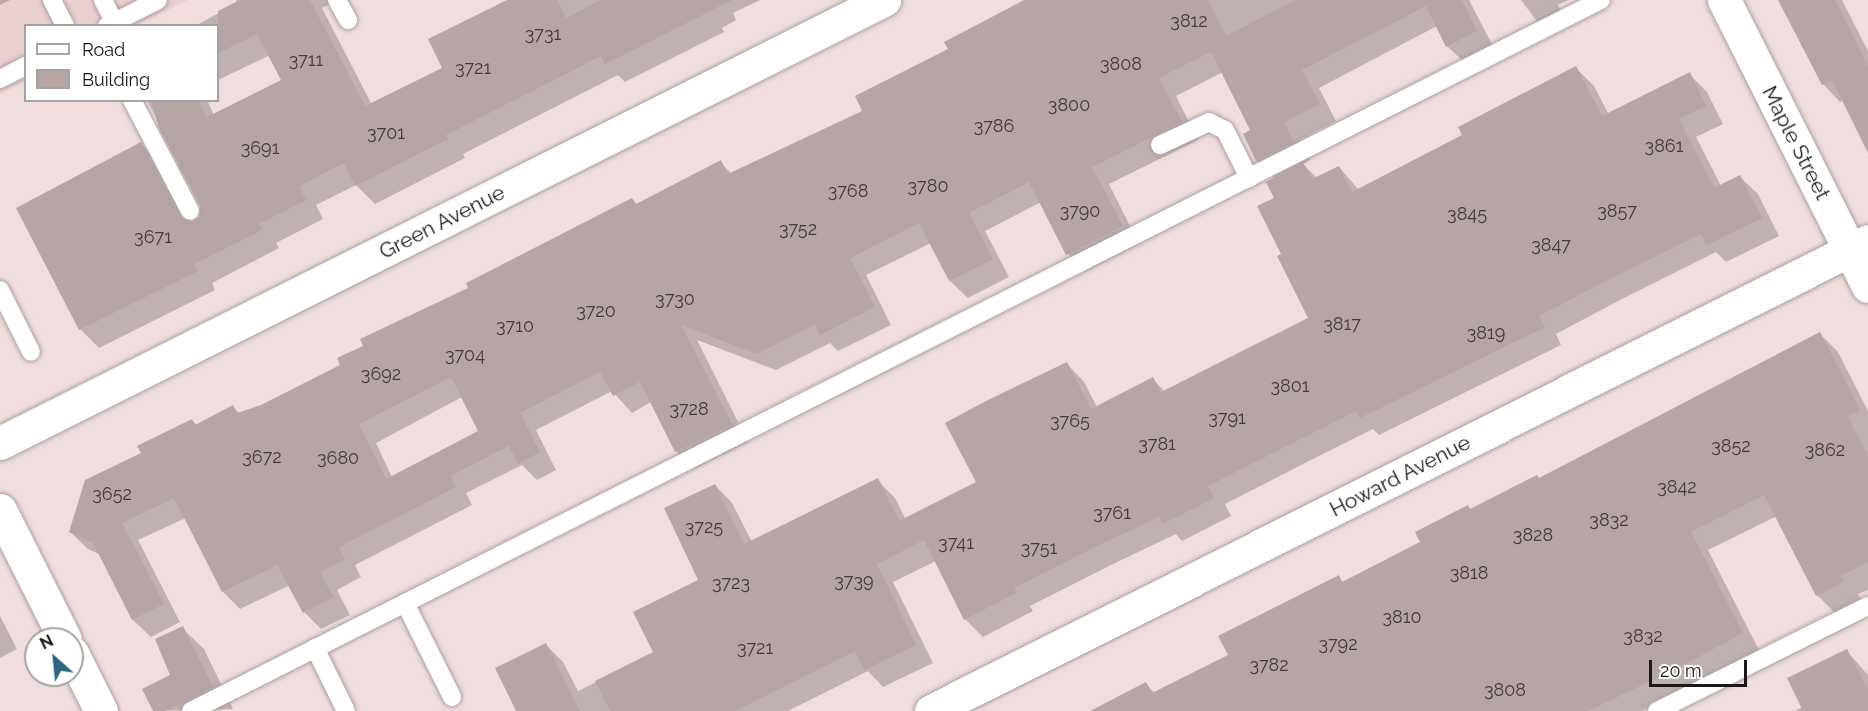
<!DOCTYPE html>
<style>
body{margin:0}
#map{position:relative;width:1868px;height:711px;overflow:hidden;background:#efdedd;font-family:Raleway,sans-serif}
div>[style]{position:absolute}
.built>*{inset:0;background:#ead1cf}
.shadow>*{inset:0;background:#0003}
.building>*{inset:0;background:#b5a5a4}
.roads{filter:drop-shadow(0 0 2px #af9f9e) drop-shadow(0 0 2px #af9f9e)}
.service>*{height:18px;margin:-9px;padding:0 9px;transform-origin:9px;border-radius:9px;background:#fff}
.minor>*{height:33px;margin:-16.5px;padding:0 16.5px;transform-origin:16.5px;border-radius:16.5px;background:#fff}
span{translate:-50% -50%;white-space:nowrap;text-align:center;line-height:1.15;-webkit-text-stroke:4.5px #fff;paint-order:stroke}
.number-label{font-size:18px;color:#433a3a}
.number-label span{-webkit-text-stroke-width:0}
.street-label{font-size:21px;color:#1d1717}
.legend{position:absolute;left:24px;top:24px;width:195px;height:78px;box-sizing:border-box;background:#fff;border:2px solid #a5a2a2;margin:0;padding:8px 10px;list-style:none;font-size:18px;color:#1d1717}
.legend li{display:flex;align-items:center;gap:12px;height:30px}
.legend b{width:30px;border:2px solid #a5a2a2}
.north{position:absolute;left:24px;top:627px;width:60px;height:60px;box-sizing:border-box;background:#fff;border:2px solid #a5a2a2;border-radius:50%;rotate:333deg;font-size:16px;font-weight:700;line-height:24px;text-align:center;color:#1d1717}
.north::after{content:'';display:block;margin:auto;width:21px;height:27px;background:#2d657f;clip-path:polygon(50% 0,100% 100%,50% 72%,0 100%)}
.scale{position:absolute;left:1649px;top:660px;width:98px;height:27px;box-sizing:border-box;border:3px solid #1d1717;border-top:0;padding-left:8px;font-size:18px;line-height:21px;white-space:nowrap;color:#1d1717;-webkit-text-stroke:4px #fff;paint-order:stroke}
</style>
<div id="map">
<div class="built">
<i style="clip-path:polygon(0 0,188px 0,137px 25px,26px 26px,25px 81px,0 94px)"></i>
</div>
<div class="shadow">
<i style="clip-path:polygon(0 0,10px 0,0 5px)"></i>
<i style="clip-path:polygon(236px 0,328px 0,330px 4px,322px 8px,372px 105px,444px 68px,509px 0,760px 0,733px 13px,736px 20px,722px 28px,724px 32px,625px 82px,618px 75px,463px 154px,465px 158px,375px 204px,356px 185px,316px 205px,323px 219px,276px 243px,279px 248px,212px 283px,215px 290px,99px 348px,80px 329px,18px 209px,141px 143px,159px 162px,191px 223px,201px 218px,201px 205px,147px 100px,207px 100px,214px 115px,283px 80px,270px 55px,218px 80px,218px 26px,195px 26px,237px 3px)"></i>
<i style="clip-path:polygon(evenodd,1032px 0,1469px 0,1494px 48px,1465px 63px,1447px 46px,1437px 26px,1319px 88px,1336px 121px,1300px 140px,1310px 160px,1303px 164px,1317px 178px,1339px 167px,1359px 190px,1464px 136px,1576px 68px,1594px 86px,1609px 115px,1689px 74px,1707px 92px,1723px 124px,1696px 137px,1721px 186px,1740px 177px,1758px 194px,1779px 236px,1726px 262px,1716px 252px,1622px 299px,1556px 334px,1561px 345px,1379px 435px,1373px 429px,1307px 462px,1225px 504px,1231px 516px,1182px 541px,1176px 534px,1115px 563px,1030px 606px,1033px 611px,983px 637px,965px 619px,936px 561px,893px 582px,933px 663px,883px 687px,868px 671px,788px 711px,518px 711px,546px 645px,563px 662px,578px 691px,655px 653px,700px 581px,715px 485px,732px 503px,752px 542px,877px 480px,895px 498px,906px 520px,978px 483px,1067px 364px,1084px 382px,1097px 407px,1153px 379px,1165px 392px,1310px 318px,1283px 254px,1275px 179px,1257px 161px,1245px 135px,1252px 131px,1223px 72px,1176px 96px,1198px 140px,1109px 184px,1139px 244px,1085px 272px,1068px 254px,1041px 202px,985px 231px,1009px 277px,968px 298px,950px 281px,931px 243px,866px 275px,891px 325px,838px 351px,830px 343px,776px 370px,697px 340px,748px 442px,694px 469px,676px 451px,651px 402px,632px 413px,612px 391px,536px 430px,556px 470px,537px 480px,522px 465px,466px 493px,472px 505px,355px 565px,361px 577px,337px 590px,350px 615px,321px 629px,304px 612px,290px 585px,240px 609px,223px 592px,186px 518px,138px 540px,180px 622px,151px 637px,133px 620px,101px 555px,88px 549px,70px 532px,143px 454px,192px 421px,197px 425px,233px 407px,240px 414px,262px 406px,342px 365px,632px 199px,637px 205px,720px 162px,732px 174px,864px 112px,950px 50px,1032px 0,462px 397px,480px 432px,392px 477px,376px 443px,462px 397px)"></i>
<i style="clip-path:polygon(1521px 0,1568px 0,1558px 5px,1562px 13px,1539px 24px)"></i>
<i style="clip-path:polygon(1780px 0,1842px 0,1868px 51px,1868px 150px,1844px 100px,1840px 102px,1823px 84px)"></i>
<i style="clip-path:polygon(1820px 334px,1838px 352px,1868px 411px,1868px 590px,1858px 594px,1861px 600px,1836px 614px,1817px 595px,1777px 516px,1708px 550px,1760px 652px,1642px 711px,1093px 711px,1146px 684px,1155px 693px,1230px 656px,1338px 577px,1344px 583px,1422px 543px,1468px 507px,1471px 510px,1540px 480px)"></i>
<i style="clip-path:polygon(0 616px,17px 649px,0 658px)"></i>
<i style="clip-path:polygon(182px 628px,204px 649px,233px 709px,155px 711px,172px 675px)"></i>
<i style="clip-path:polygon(1846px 650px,1868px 675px,1868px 711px,1795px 711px,1803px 707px)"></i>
</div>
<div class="building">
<i style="clip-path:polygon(240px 0,310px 0,365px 106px,442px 68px,428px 39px,507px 0,557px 0,566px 18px,601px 0,732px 0,605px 64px,601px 56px,446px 135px,448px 139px,355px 186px,344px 163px,299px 186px,306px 200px,259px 224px,262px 230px,194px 264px,198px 271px,79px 330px,16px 208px,141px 142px,180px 217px,190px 222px,199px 217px,200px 206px,159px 128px,151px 100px,198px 100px,207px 117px,281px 80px,257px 34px,218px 53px,218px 11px)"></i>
<i style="clip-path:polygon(evenodd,1024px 0,1208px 0,1226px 36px,1296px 0,1462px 0,1477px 31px,1446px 47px,1426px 6px,1302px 70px,1320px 104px,1284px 122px,1294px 142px,1256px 161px,1243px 134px,1250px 130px,1211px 52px,1159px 78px,1182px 122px,1092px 167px,1123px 226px,1066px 255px,1029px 182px,969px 213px,993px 259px,949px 281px,919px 223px,850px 258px,875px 307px,820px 335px,815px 324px,757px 354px,681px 325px,732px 424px,675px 452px,640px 382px,613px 396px,600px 372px,520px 413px,540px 452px,518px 464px,509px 446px,450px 476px,456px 487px,339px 547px,345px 559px,320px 572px,333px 597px,303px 613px,277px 565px,222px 592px,174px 498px,122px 523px,164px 604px,132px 620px,93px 543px,69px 532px,85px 480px,141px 453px,137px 446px,192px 419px,195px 425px,233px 405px,237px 413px,261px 405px,340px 365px,337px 358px,363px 346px,360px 339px,468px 288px,466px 283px,632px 198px,636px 204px,721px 160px,728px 174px,862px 111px,855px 96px,948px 49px,944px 42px,1024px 0,451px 377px,478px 431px,386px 479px,359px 424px,451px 377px)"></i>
<i style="clip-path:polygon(1778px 0,1835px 0,1868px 66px,1868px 153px,1832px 80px,1822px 85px)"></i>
<i style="clip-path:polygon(1576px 66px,1602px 116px,1690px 72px,1706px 106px,1679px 119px,1714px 188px,1740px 175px,1762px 218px,1707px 245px,1701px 234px,1604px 282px,1539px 316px,1545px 327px,1360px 418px,1356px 411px,1289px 445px,1208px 486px,1214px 498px,1163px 524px,1159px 517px,1097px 546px,1014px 588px,1016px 593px,964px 620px,924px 540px,877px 564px,916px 645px,864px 670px,855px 651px,735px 711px,610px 711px,595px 681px,653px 652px,633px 612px,698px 580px,664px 508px,715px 484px,744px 544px,878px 478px,899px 521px,976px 482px,945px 423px,986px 401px,1067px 362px,1091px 409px,1153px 377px,1161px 392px,1308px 318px,1277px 256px,1281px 254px,1257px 206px,1274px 198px,1266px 182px,1303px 163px,1312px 179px,1339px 166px,1352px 192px,1462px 135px,1458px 127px)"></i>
<i style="clip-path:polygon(1820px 332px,1860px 410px,1848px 417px,1868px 456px,1868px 562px,1841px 576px,1844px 582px,1816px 596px,1764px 495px,1691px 532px,1743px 633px,1678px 668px,1588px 711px,1090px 711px,1146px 682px,1152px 693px,1228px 655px,1218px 636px,1339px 575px,1342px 582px,1420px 542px,1415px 532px,1468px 505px,1470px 509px,1537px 475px,1539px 478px)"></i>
<i style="clip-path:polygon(183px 626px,213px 687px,165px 711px,153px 711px,142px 689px,170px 675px,155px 639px)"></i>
<i style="clip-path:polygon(546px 643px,580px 711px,516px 711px,495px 668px)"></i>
<i style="clip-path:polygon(1847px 649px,1868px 691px,1868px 711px,1803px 711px,1787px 678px)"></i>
</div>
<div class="roads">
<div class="service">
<i style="left:52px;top:0;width:29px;rotate:63deg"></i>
<i style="left:103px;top:0;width:25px;rotate:63deg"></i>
<i style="left:337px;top:0;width:23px;rotate:61deg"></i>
<i style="left:107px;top:26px;width:57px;rotate:-27deg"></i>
<i style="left:0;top:79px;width:29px;rotate:-27deg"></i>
<i style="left:132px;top:100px;width:125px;rotate:62.4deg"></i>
<i style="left:1160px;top:145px;width:54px;rotate:-25.1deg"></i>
<i style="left:1209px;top:122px;width:18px;rotate:27deg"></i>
<i style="left:1225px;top:130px;width:54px;rotate:63.4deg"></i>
<i style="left:0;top:290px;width:69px;rotate:63.4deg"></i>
<i style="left:405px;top:603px;width:105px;rotate:63.4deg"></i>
<i style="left:315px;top:648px;width:70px;rotate:63.8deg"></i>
<i style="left:191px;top:711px;width:1579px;rotate:-26.76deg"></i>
<i style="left:1657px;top:711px;width:236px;rotate:-26.5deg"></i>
</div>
<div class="minor">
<i style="left:1724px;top:0;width:320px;rotate:63.3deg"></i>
<i style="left:0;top:443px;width:989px;rotate:-26.62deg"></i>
<i style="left:0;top:510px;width:144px;rotate:63.3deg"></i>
<i style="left:72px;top:653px;width:65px;rotate:63.4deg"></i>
<i style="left:931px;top:711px;width:1048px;rotate:-26.64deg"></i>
</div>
</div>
<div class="number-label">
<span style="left:1189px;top:21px">3812</span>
<span style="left:543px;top:34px">3731</span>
<span style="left:306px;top:60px">3711</span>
<span style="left:1121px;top:64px">3808</span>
<span style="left:473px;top:68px">3721</span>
<span style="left:1069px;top:105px">3800</span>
<span style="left:994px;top:126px">3786</span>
<span style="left:386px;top:133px">3701</span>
<span style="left:1664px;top:146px">3861</span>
<span style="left:260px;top:148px">3691</span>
<span style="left:928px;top:186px">3780</span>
<span style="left:848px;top:191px">3768</span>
<span style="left:1080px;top:211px">3790</span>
<span style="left:1617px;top:211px">3857</span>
<span style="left:1467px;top:214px">3845</span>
<span style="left:798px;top:229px">3752</span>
<span style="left:153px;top:237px">3671</span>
<span style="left:1551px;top:245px">3847</span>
<span style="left:675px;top:299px">3730</span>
<span style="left:596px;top:311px">3720</span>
<span style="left:1342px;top:324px">3817</span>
<span style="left:515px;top:326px">3710</span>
<span style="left:1486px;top:333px">3819</span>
<span style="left:465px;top:355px">3704</span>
<span style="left:381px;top:374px">3692</span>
<span style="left:1290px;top:386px">3801</span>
<span style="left:689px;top:409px">3728</span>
<span style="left:1227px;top:418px">3791</span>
<span style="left:1070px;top:421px">3765</span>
<span style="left:1157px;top:444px">3781</span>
<span style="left:1731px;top:446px">3852</span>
<span style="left:1825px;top:450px">3862</span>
<span style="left:262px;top:457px">3672</span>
<span style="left:338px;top:458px">3680</span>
<span style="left:1677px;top:487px">3842</span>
<span style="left:112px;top:494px">3652</span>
<span style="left:1112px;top:513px">3761</span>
<span style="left:1609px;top:520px">3832</span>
<span style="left:704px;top:527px">3725</span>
<span style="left:1533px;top:535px">3828</span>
<span style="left:956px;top:543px">3741</span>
<span style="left:1039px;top:548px">3751</span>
<span style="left:1469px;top:573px">3818</span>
<span style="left:854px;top:581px">3739</span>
<span style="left:731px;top:583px">3723</span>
<span style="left:1402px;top:617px">3810</span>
<span style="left:1643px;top:636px">3832</span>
<span style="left:1338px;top:644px">3792</span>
<span style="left:755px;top:648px">3721</span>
<span style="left:1269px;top:665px">3782</span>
<span style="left:1505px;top:690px">3808</span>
</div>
<div class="street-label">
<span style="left:1796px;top:143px;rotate:63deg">Maple Street</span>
<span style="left:442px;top:222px;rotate:-27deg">Green Avenue</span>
<span style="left:1400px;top:476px;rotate:-27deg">Howard Avenue</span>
</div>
<ul class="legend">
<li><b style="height:8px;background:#fff"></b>Road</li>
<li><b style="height:16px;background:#b5a5a4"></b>Building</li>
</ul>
<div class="north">N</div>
<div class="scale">20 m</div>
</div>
